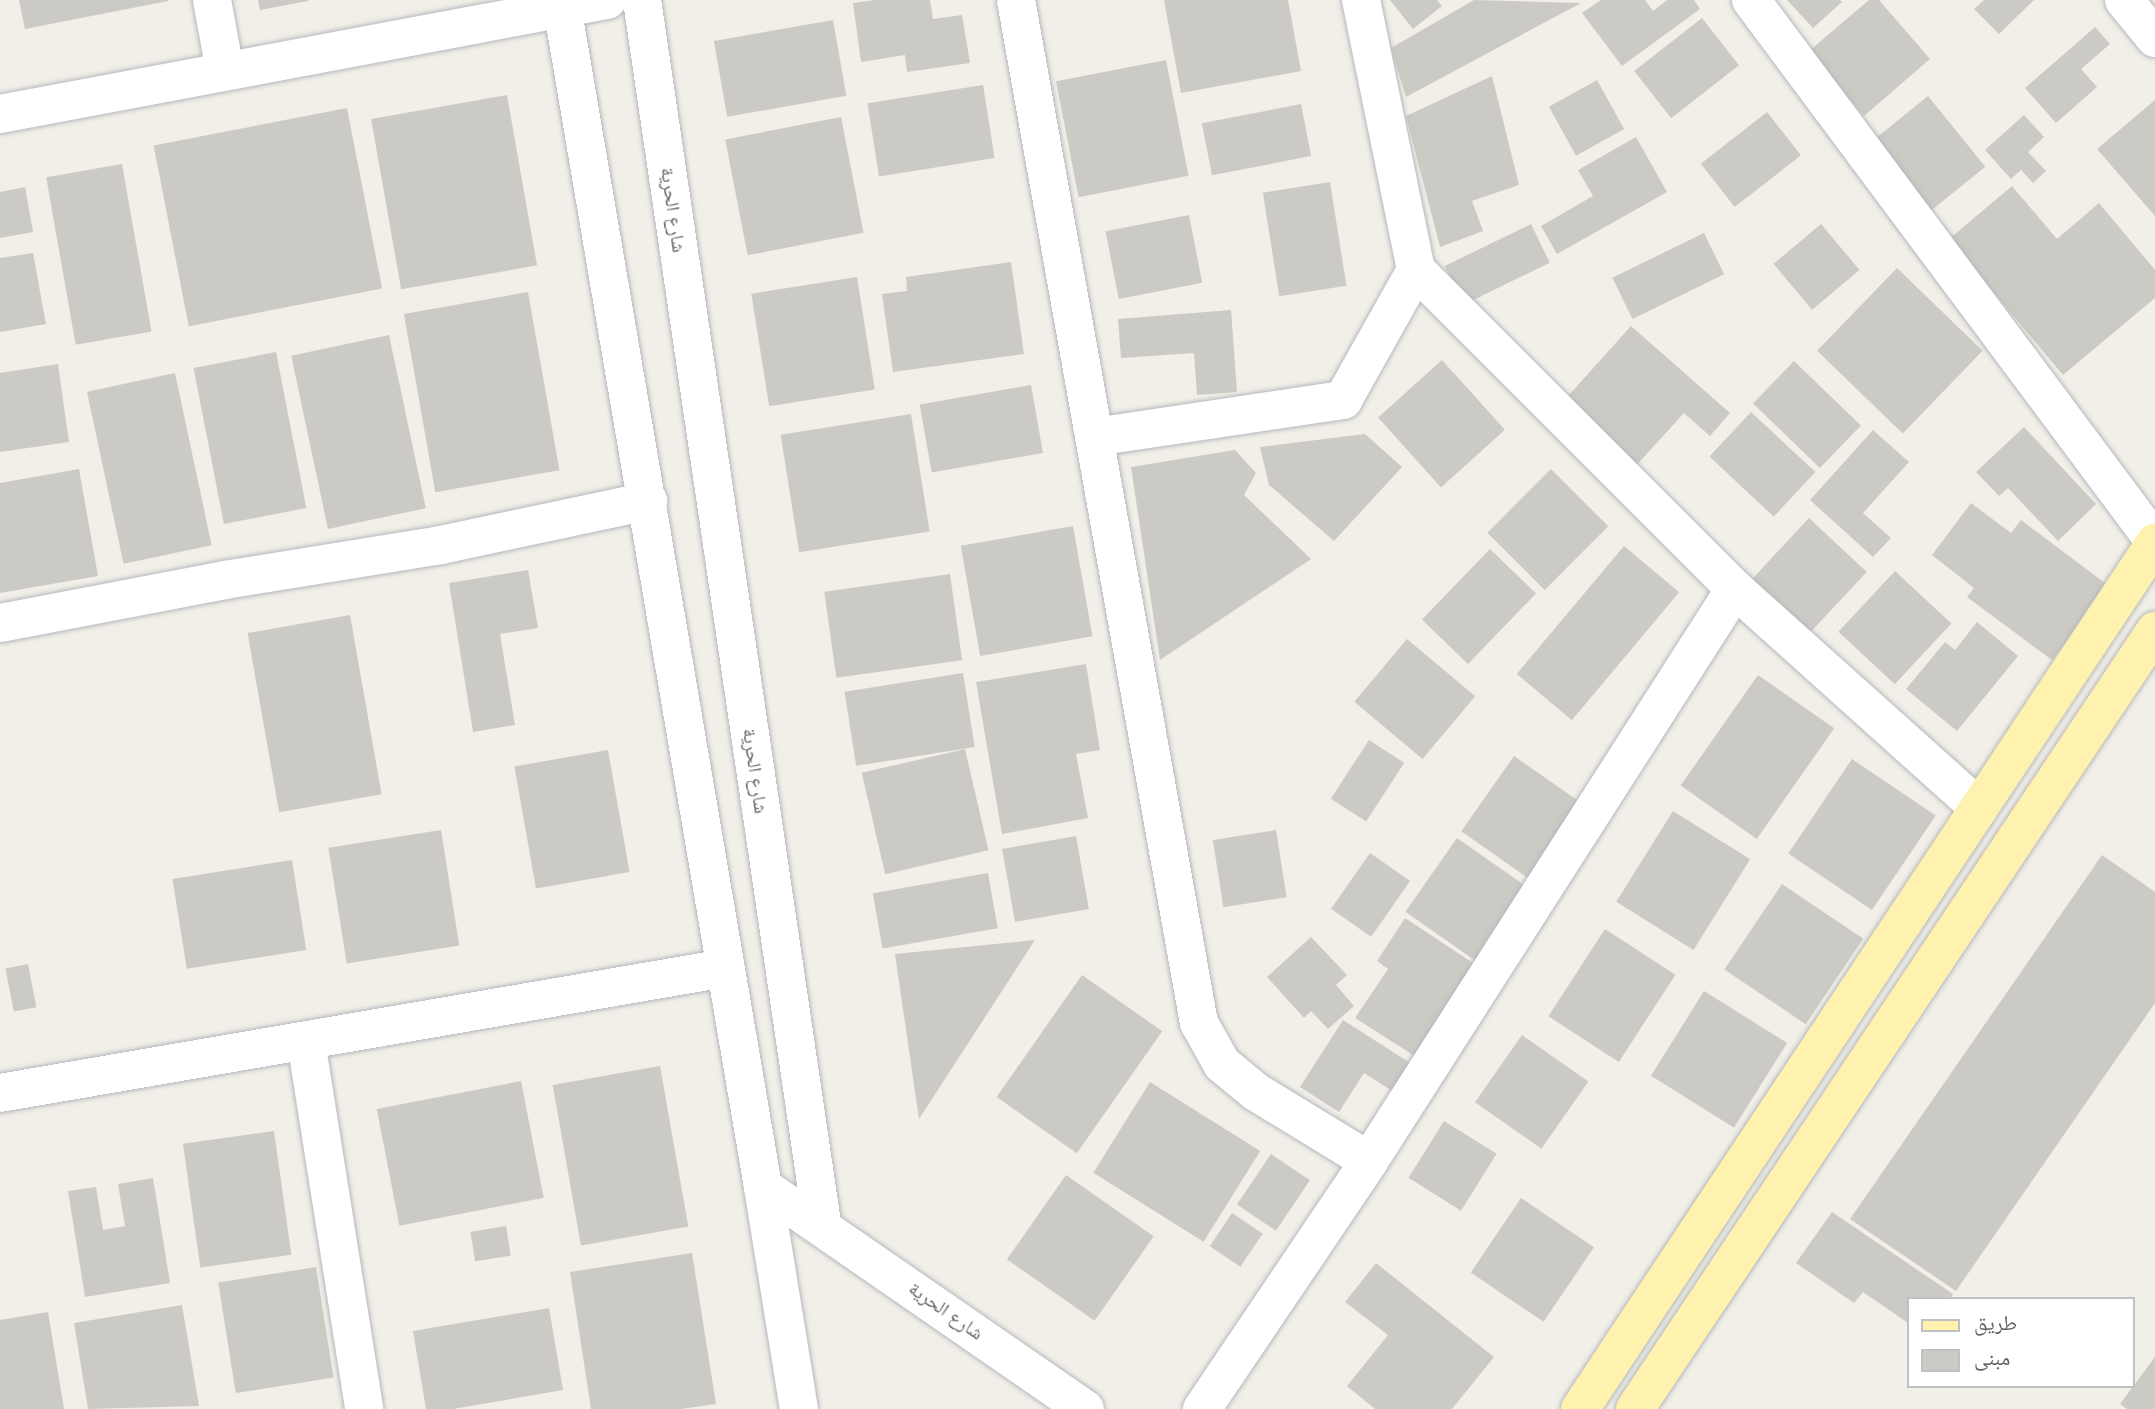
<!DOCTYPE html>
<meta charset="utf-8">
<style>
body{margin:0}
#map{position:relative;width:2155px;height:1409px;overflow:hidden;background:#f1efe8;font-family:Jost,"Noto Naskh Arabic",sans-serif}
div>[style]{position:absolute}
.building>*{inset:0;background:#cccac5;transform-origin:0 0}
.roads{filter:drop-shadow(0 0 2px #b5b8bc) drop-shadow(0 0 2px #b5b8bc)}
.street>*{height:38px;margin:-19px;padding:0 19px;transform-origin:19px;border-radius:19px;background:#fff}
.secondary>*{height:38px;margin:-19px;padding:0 19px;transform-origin:19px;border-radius:19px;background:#fff}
.primary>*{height:38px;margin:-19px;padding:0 19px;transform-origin:19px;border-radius:19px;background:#fff2af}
span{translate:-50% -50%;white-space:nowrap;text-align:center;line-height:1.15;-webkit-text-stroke:5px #fff;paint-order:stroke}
.street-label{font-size:19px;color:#5f6368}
.legend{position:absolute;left:1907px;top:1297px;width:228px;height:91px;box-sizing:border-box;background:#fff;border:2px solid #bfc1c3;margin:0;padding:9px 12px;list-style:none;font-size:21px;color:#5f6368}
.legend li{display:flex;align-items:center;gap:14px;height:35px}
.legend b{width:35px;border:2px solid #bfc1c3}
</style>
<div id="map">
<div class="building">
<i style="clip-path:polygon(19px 0,168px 0,168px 1px,25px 29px)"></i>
<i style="clip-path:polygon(258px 0,308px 0,308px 1px,260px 10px)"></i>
<i style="clip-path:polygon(875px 0,930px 0,933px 19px,962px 15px,970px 63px,907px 72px,905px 55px,861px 62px,853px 3px)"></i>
<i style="clip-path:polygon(1164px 0,1288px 0,1301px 71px,1181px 93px)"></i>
<i style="clip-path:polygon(1390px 0,1437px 0,1442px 6px,1413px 29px)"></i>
<i style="clip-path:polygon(1474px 0,1581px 3px,1406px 97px,1391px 48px)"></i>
<i style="clip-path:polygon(1601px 0,1645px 0,1653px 11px,1667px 0,1694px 0,1700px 9px,1622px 66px,1582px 13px)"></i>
<i style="clip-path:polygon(1787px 0,1840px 0,1842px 2px,1813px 28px)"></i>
<i style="clip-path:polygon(1869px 0,1879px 0,1930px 59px,1864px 116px,1808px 52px)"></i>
<i style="clip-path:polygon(1984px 0,2034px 0,1999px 34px,1974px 9px)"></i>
<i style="left:1702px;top:18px;width:60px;height:86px;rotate:52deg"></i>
<i style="left:833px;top:20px;width:77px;height:121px;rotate:80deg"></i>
<i style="clip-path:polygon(2095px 27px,2110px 44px,2081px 69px,2097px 87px,2056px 123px,2025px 88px)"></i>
<i style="left:1166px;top:60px;width:118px;height:112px;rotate:79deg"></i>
<i style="clip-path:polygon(1492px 76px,1519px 185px,1472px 201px,1483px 231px,1440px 247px,1406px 116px)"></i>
<i style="left:1597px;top:80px;width:56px;height:55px;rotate:61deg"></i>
<i style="left:983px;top:85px;width:74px;height:117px;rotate:81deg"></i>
<i style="left:507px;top:95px;width:173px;height:138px;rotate:80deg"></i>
<i style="left:1928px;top:96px;width:91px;height:72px;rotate:51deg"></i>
<i style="clip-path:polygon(2155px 100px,2155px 216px,2097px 149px)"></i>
<i style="left:1301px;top:104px;width:53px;height:101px;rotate:79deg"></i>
<i style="left:347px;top:108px;width:184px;height:197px;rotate:79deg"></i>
<i style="left:1767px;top:112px;width:55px;height:84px;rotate:52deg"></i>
<i style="clip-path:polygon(2024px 115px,2044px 137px,2028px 152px,2046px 171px,2033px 183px,2021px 170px,2011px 179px,1985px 150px)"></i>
<i style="left:841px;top:117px;width:118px;height:118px;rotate:79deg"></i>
<i style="clip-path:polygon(1636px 137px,1667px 192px,1557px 254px,1541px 226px,1593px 196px,1578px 170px)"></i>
<i style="left:122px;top:164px;width:170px;height:77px;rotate:80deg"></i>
<i style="left:1330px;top:182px;width:105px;height:68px;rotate:81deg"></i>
<i style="clip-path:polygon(2012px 186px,2057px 239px,2099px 203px,2155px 270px,2155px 298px,2063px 375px,1949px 239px)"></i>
<i style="clip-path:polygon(25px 187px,33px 232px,0 238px,0 192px)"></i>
<i style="left:1189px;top:215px;width:69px;height:85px;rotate:79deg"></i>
<i style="left:1531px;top:224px;width:43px;height:96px;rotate:64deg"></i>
<i style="left:1821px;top:224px;width:60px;height:62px;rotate:50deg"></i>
<i style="left:1704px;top:233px;width:46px;height:102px;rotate:64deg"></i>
<i style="clip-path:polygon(33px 253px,46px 324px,0 332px,0 258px)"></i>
<i style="clip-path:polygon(1011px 262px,1024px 354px,893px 372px,882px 294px,907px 291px,906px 277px)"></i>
<i style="left:1897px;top:268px;width:119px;height:115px;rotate:44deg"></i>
<i style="left:857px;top:277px;width:114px;height:107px;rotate:81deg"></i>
<i style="left:528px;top:292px;width:181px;height:126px;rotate:80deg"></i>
<i style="clip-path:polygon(1231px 310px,1237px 392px,1197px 395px,1194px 353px,1121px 358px,1118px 319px)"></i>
<i style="clip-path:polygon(1631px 326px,1730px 413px,1710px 436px,1684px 413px,1632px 470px,1560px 405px)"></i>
<i style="left:389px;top:335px;width:177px;height:100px;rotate:78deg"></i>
<i style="left:276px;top:352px;width:159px;height:84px;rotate:79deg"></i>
<i style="left:1442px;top:360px;width:94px;height:86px;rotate:48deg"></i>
<i style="left:1794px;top:361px;width:93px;height:59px;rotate:44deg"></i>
<i style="clip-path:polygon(58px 364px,69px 442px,0 452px,0 373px)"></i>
<i style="left:175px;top:373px;width:176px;height:90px;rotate:78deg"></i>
<i style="left:1031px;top:385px;width:69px;height:113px;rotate:80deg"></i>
<i style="left:1751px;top:412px;width:88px;height:61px;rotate:43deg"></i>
<i style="left:911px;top:414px;width:119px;height:132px;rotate:81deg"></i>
<i style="clip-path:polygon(2024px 427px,2096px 504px,2058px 541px,2008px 488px,1999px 496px,1976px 472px)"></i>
<i style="clip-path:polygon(1873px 430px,1909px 462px,1863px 513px,1891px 538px,1873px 557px,1810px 500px)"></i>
<i style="clip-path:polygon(1365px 434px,1402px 467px,1334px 541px,1269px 485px,1260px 447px)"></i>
<i style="clip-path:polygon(1235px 450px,1256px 473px,1244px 495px,1311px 559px,1160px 660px,1131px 467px)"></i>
<i style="clip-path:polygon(79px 469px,98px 576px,0 593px,0 483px)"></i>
<i style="left:1551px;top:469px;width:81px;height:90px;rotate:45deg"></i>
<i style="clip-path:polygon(1971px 503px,2011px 533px,2021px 520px,2109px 586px,2052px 660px,1967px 597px,1974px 588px,1932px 555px)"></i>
<i style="left:1809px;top:518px;width:79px;height:83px;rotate:43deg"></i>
<i style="left:1073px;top:526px;width:112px;height:114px;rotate:80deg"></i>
<i style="left:1624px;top:546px;width:72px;height:167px;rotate:40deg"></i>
<i style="left:1490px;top:549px;width:64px;height:98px;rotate:44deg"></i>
<i style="clip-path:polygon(528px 570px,538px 628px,500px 634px,515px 725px,473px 732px,449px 583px)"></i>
<i style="left:1895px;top:571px;width:77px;height:83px;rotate:43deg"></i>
<i style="left:950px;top:574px;width:87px;height:127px;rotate:82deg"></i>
<i style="left:350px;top:615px;width:182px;height:104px;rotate:80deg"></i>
<i style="clip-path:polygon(1977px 622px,2018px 656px,1957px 731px,1906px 689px,1945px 642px,1955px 650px)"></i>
<i style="left:1407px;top:639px;width:89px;height:82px;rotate:40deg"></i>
<i style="clip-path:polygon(1086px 664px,1100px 750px,1076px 754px,1088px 818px,1002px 834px,976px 682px)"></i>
<i style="left:963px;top:673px;width:75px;height:120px;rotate:81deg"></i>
<i style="left:1758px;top:675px;width:93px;height:135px;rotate:35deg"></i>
<i style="left:1369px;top:740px;width:42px;height:70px;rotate:33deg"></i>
<i style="left:965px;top:749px;width:104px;height:106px;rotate:77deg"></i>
<i style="left:608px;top:750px;width:124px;height:95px;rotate:80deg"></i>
<i style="left:1514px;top:756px;width:90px;height:92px;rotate:35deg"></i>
<i style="left:1852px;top:759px;width:101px;height:114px;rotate:34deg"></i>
<i style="left:1673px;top:811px;width:91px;height:107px;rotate:32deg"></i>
<i style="left:441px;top:830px;width:117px;height:114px;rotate:81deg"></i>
<i style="left:1276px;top:830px;width:68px;height:64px;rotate:81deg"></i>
<i style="left:1076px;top:836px;width:74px;height:75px;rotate:80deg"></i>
<i style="left:1457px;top:838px;width:93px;height:90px;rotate:35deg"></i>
<i style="left:1370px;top:853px;width:49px;height:68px;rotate:35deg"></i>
<i style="clip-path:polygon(2102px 855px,2155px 892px,2155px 1003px,1956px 1291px,1850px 1219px)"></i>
<i style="left:292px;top:860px;width:91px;height:121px;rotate:81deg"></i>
<i style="left:988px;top:873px;width:56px;height:117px;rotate:80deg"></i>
<i style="left:1782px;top:884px;width:98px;height:103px;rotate:34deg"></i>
<i style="clip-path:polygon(1405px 918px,1482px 969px,1421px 1060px,1355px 1018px,1388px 969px,1377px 961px)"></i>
<i style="left:1605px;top:929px;width:84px;height:104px;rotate:33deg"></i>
<i style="clip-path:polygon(1311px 937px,1347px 975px,1336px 985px,1354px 1006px,1328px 1029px,1311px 1011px,1304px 1018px,1267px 977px)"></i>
<i style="clip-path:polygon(1035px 940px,919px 1119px,895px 954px)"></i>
<i style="left:28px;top:964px;width:44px;height:23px;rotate:79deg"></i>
<i style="left:1082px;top:975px;width:98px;height:149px;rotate:35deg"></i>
<i style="left:1704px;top:991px;width:98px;height:100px;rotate:32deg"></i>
<i style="clip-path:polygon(1343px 1020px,1415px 1066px,1397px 1094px,1364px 1073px,1339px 1112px,1300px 1087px)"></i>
<i style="left:1522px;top:1035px;width:81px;height:82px;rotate:35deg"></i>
<i style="left:660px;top:1066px;width:163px;height:109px;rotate:80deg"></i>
<i style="left:521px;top:1081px;width:119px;height:147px;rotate:79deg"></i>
<i style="left:1150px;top:1082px;width:130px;height:107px;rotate:32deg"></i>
<i style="left:1444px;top:1121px;width:62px;height:67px;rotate:32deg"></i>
<i style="left:274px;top:1131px;width:125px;height:92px;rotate:82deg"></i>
<i style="left:1271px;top:1154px;width:47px;height:61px;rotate:34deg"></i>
<i style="left:1066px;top:1175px;width:107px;height:103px;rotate:35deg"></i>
<i style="clip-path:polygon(153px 1178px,170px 1283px,85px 1297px,68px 1191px,96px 1187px,103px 1230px,125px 1226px,118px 1184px)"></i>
<i style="left:1521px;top:1198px;width:88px;height:90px;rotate:34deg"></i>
<i style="clip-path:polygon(1832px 1212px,1953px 1294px,1950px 1299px,1908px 1299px,1908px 1323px,1863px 1292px,1854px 1303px,1796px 1263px)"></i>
<i style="left:1232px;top:1213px;width:37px;height:40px;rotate:34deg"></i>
<i style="left:506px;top:1226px;width:30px;height:36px;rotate:81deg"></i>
<i style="clip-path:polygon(692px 1253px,716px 1404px,681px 1409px,591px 1409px,570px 1272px)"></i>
<i style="clip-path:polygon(1376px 1263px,1494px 1357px,1452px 1409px,1375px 1409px,1347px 1386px,1388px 1335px,1345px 1302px)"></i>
<i style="left:316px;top:1267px;width:112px;height:99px;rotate:81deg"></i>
<i style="clip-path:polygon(182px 1305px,199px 1406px,88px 1409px,74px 1323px)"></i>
<i style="clip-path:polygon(549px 1308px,563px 1390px,453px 1409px,426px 1409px,413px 1331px)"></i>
<i style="clip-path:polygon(48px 1312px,64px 1409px,0 1409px,0 1320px)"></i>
<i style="clip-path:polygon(2155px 1357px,2155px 1409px,2127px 1409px,2120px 1404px)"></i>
</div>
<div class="roads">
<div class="street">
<i style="left:212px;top:0;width:72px;rotate:79.6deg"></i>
<i style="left:1016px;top:0;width:1039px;rotate:79.86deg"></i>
<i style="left:1199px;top:1023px;width:47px;rotate:60.7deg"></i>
<i style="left:1222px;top:1064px;width:44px;rotate:39.5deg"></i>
<i style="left:1256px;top:1092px;width:132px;rotate:31.4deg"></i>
<i style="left:1751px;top:0;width:676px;rotate:53.3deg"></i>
<i style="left:2124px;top:0;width:49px;rotate:50.8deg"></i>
<i style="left:0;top:114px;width:618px;rotate:-10.64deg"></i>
<i style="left:1416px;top:270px;width:451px;rotate:45deg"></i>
<i style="left:1735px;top:589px;width:328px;rotate:41.9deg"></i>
<i style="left:1095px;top:437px;width:251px;rotate:-8.5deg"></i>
<i style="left:1343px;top:400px;width:149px;rotate:-60.7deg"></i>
<i style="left:1416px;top:270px;width:276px;rotate:-101.5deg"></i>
<i style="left:0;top:623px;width:229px;rotate:-10.8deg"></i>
<i style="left:225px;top:580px;width:219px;rotate:-9.2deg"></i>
<i style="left:441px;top:545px;width:212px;rotate:-12deg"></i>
<i style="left:306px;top:1041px;width:373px;rotate:81deg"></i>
<i style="left:0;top:1093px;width:736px;rotate:-9.78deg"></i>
<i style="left:763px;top:1187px;width:225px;rotate:80.8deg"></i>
<i style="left:1202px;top:1409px;width:299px;rotate:-56deg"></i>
<i style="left:1369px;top:1161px;width:679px;rotate:-57.39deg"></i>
</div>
<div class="secondary">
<i style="left:561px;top:0;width:1204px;rotate:80.34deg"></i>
<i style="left:763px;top:1187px;width:391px;rotate:34.6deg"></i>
<i style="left:642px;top:0;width:1237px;rotate:81.63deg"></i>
</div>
<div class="primary">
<i style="left:1580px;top:1409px;width:1040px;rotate:-56.42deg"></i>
<i style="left:1635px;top:1409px;width:936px;rotate:-56.24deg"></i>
</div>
</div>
<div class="street-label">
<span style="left:673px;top:210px;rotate:82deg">شارع الحرية</span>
<span style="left:755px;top:771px;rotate:82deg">شارع الحرية</span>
<span style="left:946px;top:1311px;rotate:35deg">شارع الحرية</span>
</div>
<ul class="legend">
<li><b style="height:9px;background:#fff2af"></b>طريق</li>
<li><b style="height:19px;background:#cccac5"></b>مبنى</li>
</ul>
</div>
